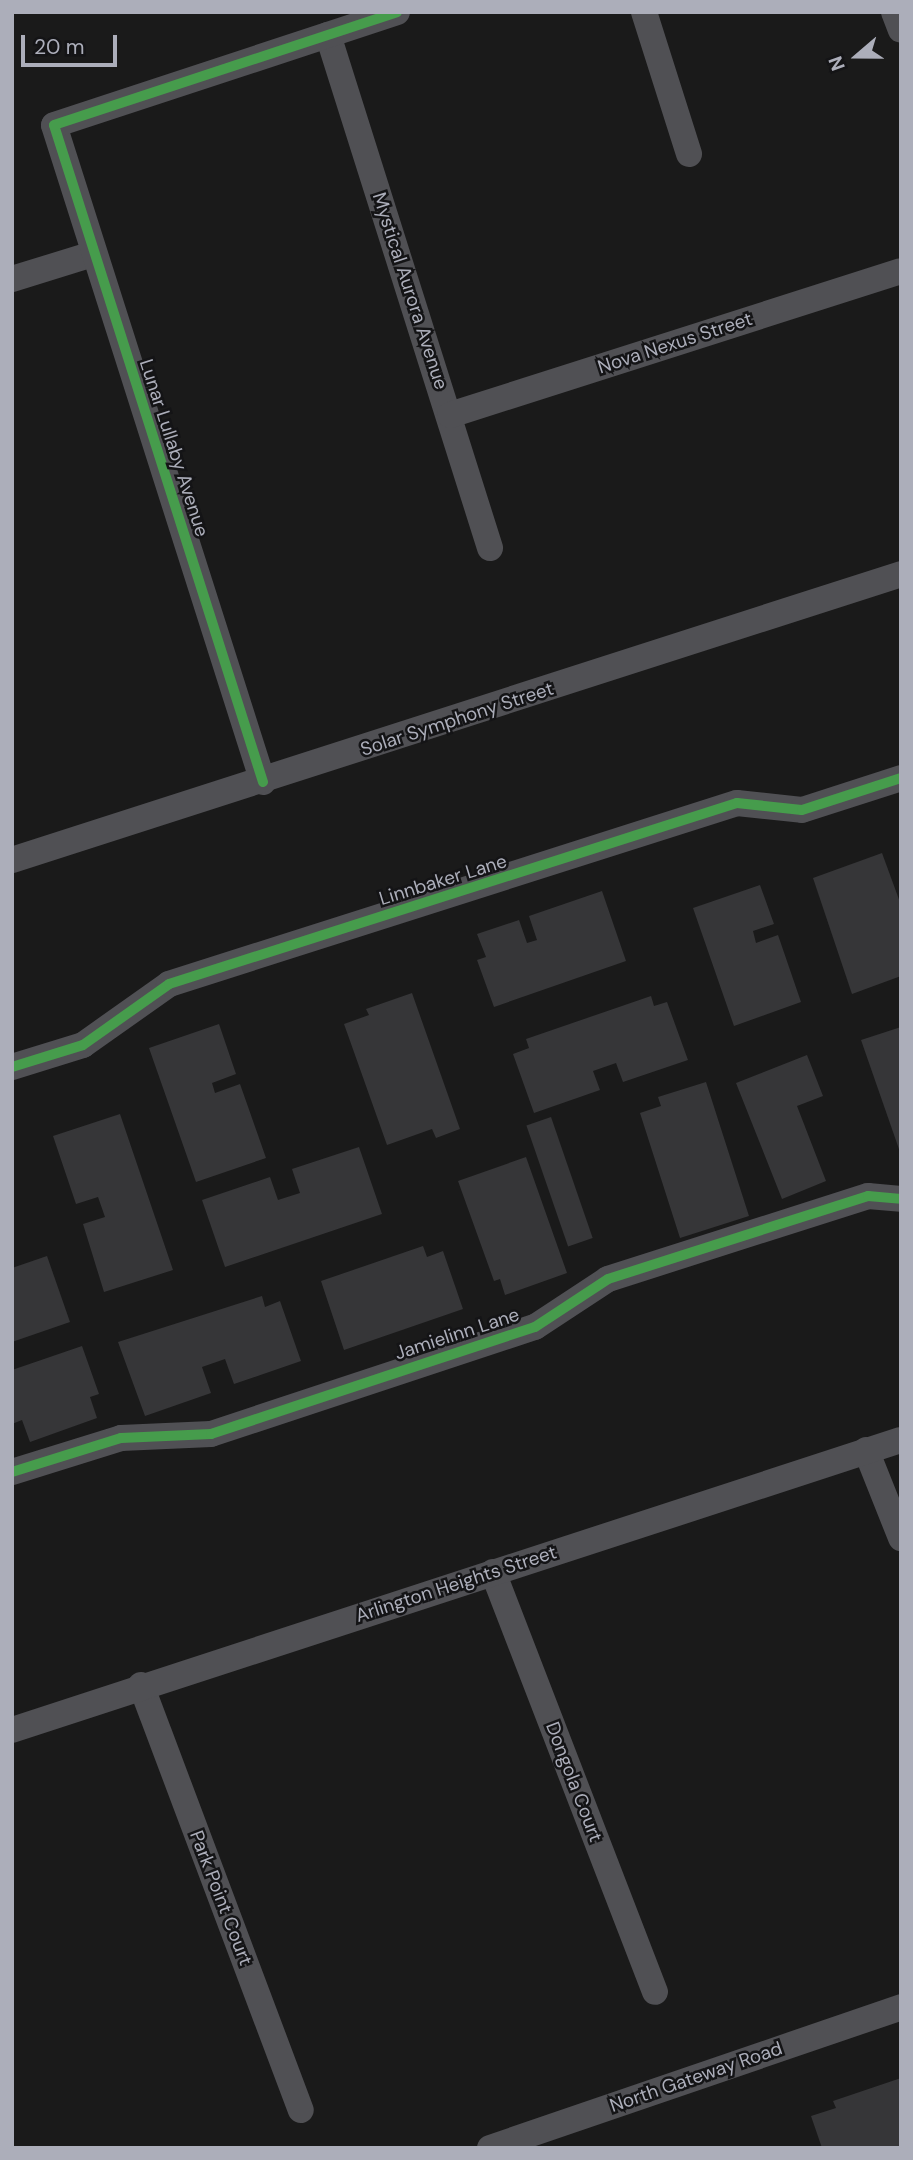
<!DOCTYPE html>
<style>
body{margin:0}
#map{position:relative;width:913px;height:2160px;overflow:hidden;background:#1a1a1a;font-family:"DM Sans",sans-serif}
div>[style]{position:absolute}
.building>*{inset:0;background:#363638;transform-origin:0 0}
.street>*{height:26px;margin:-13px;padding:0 13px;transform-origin:13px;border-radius:13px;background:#505054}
.cycleway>*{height:10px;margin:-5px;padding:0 5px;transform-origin:5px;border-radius:5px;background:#469c4c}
span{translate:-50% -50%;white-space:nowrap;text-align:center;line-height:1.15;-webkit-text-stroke:5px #141416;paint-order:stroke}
.street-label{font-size:19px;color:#acaeba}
.frame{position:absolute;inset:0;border:14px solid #acaeba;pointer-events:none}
.north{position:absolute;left:822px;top:21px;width:70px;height:70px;-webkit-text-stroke:5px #141416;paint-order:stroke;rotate:250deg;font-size:19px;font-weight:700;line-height:28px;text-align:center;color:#acaeba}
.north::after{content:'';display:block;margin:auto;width:24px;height:32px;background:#acaeba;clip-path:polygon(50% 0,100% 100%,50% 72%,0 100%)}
.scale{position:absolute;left:21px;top:35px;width:96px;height:32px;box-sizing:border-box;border:4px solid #acaeba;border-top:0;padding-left:9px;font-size:21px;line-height:24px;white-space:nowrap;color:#acaeba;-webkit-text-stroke:5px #141416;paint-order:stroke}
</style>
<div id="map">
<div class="building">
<i style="clip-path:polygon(882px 853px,901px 905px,901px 976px,852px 994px,813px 878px)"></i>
<i style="clip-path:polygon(760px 885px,774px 924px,753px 931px,756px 943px,778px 935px,801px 1002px,734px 1026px,693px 908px)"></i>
<i style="clip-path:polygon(602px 891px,626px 961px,494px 1007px,477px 960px,486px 957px,477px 934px,519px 920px,527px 943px,537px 940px,529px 916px)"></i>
<i style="clip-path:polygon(412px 993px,460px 1129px,436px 1138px,432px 1129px,387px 1145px,344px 1024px,369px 1015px,366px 1009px)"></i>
<i style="clip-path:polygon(651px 996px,654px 1006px,667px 1002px,688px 1060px,623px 1082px,616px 1063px,593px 1071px,600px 1090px,534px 1113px,513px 1054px,529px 1048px,526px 1039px)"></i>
<i style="clip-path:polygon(219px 1024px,236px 1074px,212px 1083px,215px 1093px,240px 1084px,266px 1158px,196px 1182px,149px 1048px)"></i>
<i style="clip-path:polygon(901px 1027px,901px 1152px,900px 1152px,861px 1040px)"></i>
<i style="clip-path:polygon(807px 1055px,823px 1096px,797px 1106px,826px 1181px,782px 1199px,736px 1083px)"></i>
<i style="clip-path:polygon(706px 1082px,749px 1216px,680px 1238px,640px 1113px,661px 1106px,658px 1097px)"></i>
<i style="clip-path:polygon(120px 1114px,173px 1270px,104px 1292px,83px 1224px,105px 1217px,98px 1197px,76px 1204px,53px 1136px)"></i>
<i style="left:551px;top:1117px;width:128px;height:26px;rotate:71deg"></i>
<i style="clip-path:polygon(359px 1147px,382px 1214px,225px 1267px,202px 1200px,270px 1177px,278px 1200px,300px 1193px,292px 1169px)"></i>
<i style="clip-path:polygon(526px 1157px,567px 1273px,505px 1295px,500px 1279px,494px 1281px,458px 1181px)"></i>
<i style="clip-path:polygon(423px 1246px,427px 1257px,443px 1251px,463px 1309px,344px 1350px,321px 1281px)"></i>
<i style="clip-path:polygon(47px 1256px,70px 1322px,12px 1342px,12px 1268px)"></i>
<i style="clip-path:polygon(262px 1296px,265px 1307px,280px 1301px,301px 1361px,234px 1384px,225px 1359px,202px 1367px,211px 1393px,145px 1416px,118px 1342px)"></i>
<i style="clip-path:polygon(82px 1346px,99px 1394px,90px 1397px,97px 1418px,30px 1442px,22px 1420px,12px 1424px,12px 1370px)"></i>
<i style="clip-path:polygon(901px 2078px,901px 2148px,822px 2148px,811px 2116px,836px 2108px,833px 2101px)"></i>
</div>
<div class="street">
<i style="left:644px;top:12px;width:149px;rotate:72.4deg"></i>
<i style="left:894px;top:12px;width:19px;rotate:69deg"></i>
<i style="left:328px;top:35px;width:538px;rotate:72.47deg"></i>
<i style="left:12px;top:279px;width:85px;rotate:-17.2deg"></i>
<i style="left:450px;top:415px;width:473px;rotate:-17.7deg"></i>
<i style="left:263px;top:782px;width:689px;rotate:-107.65deg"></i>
<i style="left:54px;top:125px;width:361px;rotate:-18.2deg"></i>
<i style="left:12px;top:860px;width:934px;rotate:-17.83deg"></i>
<i style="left:12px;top:1067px;width:74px;rotate:-17.2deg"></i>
<i style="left:83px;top:1045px;width:105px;rotate:-35.3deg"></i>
<i style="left:169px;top:984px;width:596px;rotate:-17.68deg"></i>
<i style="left:737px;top:803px;width:65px;rotate:6.1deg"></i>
<i style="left:802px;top:810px;width:104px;rotate:-17.9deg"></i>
<i style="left:866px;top:1450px;width:95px;rotate:68.3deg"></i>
<i style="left:12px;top:1472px;width:114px;rotate:-17.3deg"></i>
<i style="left:121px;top:1438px;width:90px;rotate:-2.5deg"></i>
<i style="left:211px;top:1434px;width:341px;rotate:-18.3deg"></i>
<i style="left:535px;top:1327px;width:87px;rotate:-33.3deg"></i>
<i style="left:608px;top:1279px;width:273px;rotate:-17.7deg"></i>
<i style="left:868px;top:1196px;width:33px;rotate:5deg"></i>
<i style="left:493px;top:1572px;width:450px;rotate:68.9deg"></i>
<i style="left:141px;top:1685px;width:454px;rotate:69.4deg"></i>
<i style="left:12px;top:1730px;width:935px;rotate:-18.07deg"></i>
<i style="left:490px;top:2148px;width:435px;rotate:-18.9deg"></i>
</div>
<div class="cycleway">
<i style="left:263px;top:782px;width:689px;rotate:-107.65deg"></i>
<i style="left:54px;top:125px;width:361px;rotate:-18.2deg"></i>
<i style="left:12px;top:1067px;width:74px;rotate:-17.2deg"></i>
<i style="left:83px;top:1045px;width:105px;rotate:-35.3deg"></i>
<i style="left:169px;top:984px;width:596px;rotate:-17.68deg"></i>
<i style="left:737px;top:803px;width:65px;rotate:6.1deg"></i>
<i style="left:802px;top:810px;width:104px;rotate:-17.9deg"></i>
<i style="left:12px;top:1472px;width:114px;rotate:-17.3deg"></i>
<i style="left:121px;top:1438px;width:90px;rotate:-2.5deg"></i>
<i style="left:211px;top:1434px;width:341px;rotate:-18.3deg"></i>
<i style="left:535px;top:1327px;width:87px;rotate:-33.3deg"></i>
<i style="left:608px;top:1279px;width:273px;rotate:-17.7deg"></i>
<i style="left:868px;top:1196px;width:33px;rotate:5deg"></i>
</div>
<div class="street-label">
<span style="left:410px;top:291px;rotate:72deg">Mystical Aurora Avenue</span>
<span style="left:675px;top:343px;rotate:-18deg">Nova Nexus Street</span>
<span style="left:174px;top:448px;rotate:72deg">Lunar Lullaby Avenue</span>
<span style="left:457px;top:719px;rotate:-18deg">Solar Symphony Street</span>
<span style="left:443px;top:880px;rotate:-17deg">Linnbaker Lane</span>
<span style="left:457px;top:1334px;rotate:-18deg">Jamielinn Lane</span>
<span style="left:456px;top:1584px;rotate:-18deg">Arlington Heights Street</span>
<span style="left:574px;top:1782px;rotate:69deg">Dongola Court</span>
<span style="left:221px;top:1898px;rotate:69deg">Park Point Court</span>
<span style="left:696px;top:2077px;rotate:-19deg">North Gateway Road</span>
</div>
<div class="frame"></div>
<div class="north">N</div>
<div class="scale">20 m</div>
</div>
